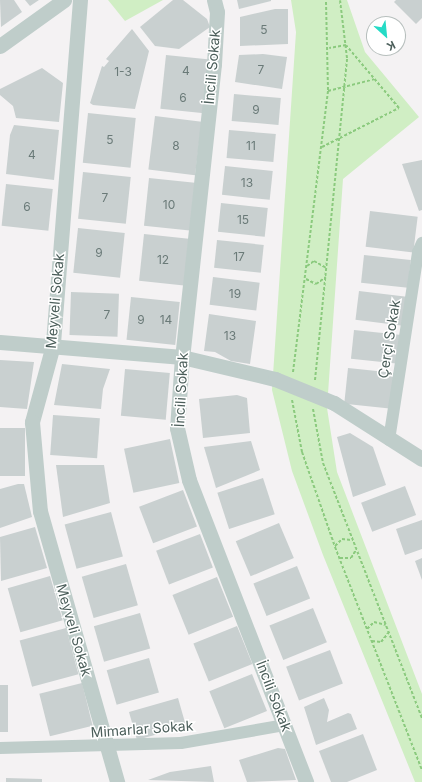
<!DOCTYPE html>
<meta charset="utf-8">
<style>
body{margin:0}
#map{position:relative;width:422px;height:782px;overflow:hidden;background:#f4f2f3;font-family:Inter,sans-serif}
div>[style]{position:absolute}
.green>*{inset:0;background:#d0eec4}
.building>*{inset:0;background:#c9d0d0;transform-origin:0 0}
.path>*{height:2px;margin-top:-1px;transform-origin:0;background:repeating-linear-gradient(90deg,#8bca7e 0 3px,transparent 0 5px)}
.minor>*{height:12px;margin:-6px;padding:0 6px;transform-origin:6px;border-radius:6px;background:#bfcdca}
.tertiary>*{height:15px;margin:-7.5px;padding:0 7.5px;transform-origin:7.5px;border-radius:7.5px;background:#bfcdca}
span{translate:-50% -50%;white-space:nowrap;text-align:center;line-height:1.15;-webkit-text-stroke:3px #fff;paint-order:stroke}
.number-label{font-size:12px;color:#6a7a78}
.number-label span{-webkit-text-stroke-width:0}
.street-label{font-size:14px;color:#4b5e5a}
.north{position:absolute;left:366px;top:16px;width:40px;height:40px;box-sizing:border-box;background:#fff;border:1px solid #b7bfbd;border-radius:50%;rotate:153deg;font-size:11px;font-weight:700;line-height:16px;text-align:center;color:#4b5e5a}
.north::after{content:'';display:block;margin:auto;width:14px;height:18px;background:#25dbc6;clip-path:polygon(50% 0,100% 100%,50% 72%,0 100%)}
</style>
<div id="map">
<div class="green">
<i style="clip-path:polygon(108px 0,163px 0,125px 21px)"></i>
<i style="clip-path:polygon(291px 0,347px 0,365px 52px,419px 117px,343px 179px,327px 408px,337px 472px,422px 694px,422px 782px,415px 782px,323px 555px,292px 471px,272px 390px,296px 32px)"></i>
</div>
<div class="building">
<i style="clip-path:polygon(0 0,14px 0,22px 12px,1px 27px)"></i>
<i style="clip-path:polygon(25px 0,39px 0,30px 6px)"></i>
<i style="clip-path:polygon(173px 0,183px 0,207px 19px,210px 27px,179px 49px,155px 46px,140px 27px)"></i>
<i style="clip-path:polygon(237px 0,271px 0,271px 1px,239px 9px)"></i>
<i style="clip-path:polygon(396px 0,422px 0,422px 18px,416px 24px,394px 2px)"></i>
<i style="clip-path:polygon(275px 9px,288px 9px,288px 44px,240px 46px,240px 17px)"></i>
<i style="clip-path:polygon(132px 29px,149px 51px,135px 109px,93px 105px,90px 103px,102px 66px,104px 67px,109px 61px,106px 59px)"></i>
<i style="clip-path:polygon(263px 54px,287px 57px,282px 89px,235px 82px,239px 55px)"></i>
<i style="left:166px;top:55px;width:44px;height:54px;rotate:6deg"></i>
<i style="clip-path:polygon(42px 68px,63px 83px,59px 122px,16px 118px,13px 106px,0 95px,0 89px)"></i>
<i style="left:234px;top:94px;width:47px;height:27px;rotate:5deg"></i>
<i style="left:88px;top:113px;width:48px;height:50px;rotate:6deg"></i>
<i style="left:155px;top:116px;width:47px;height:54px;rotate:7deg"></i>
<i style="clip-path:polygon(14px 125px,59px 130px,54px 180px,6px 174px,10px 135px)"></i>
<i style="left:229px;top:130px;width:47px;height:28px;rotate:5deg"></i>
<i style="clip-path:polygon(422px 160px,422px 210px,419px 211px,402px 164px)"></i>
<i style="left:225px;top:166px;width:48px;height:29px;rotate:6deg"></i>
<i style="left:83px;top:172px;width:48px;height:47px;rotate:6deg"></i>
<i style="left:149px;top:178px;width:46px;height:48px;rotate:6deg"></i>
<i style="left:6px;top:184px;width:47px;height:42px;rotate:6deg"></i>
<i style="left:221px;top:203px;width:47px;height:29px;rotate:6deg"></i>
<i style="left:370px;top:211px;width:48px;height:36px;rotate:7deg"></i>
<i style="left:78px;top:228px;width:47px;height:45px;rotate:6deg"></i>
<i style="left:144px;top:234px;width:45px;height:47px;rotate:6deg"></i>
<i style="left:217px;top:240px;width:47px;height:28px;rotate:6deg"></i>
<i style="left:364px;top:255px;width:47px;height:28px;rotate:6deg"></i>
<i style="left:213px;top:277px;width:47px;height:28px;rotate:7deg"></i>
<i style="left:359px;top:291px;width:48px;height:29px;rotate:7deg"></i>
<i style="left:71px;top:292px;width:48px;height:43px;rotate:2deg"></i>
<i style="left:131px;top:297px;width:49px;height:43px;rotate:6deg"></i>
<i style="clip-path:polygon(209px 314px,256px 321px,250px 364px,231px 361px,215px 352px,204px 351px)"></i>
<i style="left:354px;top:330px;width:48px;height:29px;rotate:6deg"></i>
<i style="clip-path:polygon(0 360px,34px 362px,27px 409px,0 407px)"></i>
<i style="clip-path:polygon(62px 364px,110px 369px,103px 389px,101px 409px,54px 405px)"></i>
<i style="left:348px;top:368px;width:48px;height:36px;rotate:6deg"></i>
<i style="left:125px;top:369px;width:45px;height:47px;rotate:5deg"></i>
<i style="clip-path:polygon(237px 395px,247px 398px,250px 433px,203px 438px,199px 399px)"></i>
<i style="left:53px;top:415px;width:47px;height:40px;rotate:4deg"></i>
<i style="left:0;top:428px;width:25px;height:48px"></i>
<i style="clip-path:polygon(350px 433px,373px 447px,386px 485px,353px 497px,337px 437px)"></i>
<i style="left:170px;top:439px;width:45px;height:47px;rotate:78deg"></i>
<i style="clip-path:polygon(251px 441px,260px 470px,216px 488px,204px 447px)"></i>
<i style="clip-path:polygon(56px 465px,104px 465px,110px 503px,63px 517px)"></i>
<i style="left:263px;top:478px;width:38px;height:48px;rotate:72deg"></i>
<i style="clip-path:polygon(18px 484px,24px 484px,32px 517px,0 528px,0 489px)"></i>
<i style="left:405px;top:486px;width:31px;height:47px;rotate:69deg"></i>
<i style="left:183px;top:490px;width:39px;height:47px;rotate:69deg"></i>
<i style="left:111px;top:512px;width:46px;height:48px;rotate:75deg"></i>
<i style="clip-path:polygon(422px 520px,422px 549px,405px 555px,396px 529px)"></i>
<i style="left:279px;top:523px;width:38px;height:47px;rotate:67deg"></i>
<i style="clip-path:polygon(35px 527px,47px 568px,1px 581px,0 537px)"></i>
<i style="left:200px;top:534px;width:36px;height:47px;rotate:69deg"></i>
<i style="clip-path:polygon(422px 558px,422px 580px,415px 561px)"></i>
<i style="left:126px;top:564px;width:43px;height:46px;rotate:74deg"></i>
<i style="left:297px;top:566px;width:35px;height:47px;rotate:68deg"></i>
<i style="left:50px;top:576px;width:46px;height:44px;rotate:74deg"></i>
<i style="left:217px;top:577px;width:43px;height:48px;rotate:68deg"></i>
<i style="left:313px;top:608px;width:37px;height:47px;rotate:68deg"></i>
<i style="left:140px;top:613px;width:37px;height:48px;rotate:74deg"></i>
<i style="left:237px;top:626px;width:41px;height:47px;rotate:68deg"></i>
<i style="left:66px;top:628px;width:48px;height:48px;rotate:75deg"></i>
<i style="left:330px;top:650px;width:36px;height:47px;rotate:69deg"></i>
<i style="left:149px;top:658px;width:36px;height:44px;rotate:74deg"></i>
<i style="left:252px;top:674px;width:40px;height:46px;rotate:68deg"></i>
<i style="left:82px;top:683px;width:44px;height:44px;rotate:76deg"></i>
<i style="left:0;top:685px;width:8px;height:47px"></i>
<i style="left:178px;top:698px;width:29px;height:51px;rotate:74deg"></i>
<i style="clip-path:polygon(324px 698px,329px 710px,327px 722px,348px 713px,351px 714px,357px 729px,316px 745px,304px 707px)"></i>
<i style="clip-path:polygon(363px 734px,377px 770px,347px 782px,331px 782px,319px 751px)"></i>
<i style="clip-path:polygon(278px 748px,285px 749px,296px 780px,247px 782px,239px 760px)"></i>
<i style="clip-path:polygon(211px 766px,214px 782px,148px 780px,170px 772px)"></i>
<i style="clip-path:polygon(6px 778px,42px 779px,42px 782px,6px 782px)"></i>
</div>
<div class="path">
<i style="left:328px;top:91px;width:49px;rotate:-14.3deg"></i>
<i style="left:322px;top:147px;width:86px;rotate:-26.9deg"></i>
<i style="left:399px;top:108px;width:82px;rotate:-130.1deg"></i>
<i style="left:346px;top:45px;width:17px;rotate:170deg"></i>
<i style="left:307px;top:266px;width:9px;rotate:-36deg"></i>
<i style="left:314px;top:261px;width:13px;rotate:29deg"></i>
<i style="left:306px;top:279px;width:11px;rotate:27deg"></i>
<i style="left:316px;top:284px;width:12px;rotate:-35deg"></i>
<i style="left:293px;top:372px;width:284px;rotate:-82.9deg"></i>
<i style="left:328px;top:90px;width:90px;rotate:-91.3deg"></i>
<i style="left:315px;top:380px;width:324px;rotate:-84.3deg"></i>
<i style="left:347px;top:58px;width:58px;rotate:-96.9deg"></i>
<i style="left:292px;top:400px;width:53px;rotate:79.1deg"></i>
<i style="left:302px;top:452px;width:101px;rotate:70.8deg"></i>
<i style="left:335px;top:547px;width:239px;rotate:68.7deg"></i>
<i style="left:313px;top:409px;width:55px;rotate:79.5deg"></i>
<i style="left:323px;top:463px;width:274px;rotate:68.8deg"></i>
<i style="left:335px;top:546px;width:10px;rotate:-45deg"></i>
<i style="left:342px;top:539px;width:9px;rotate:6deg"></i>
<i style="left:340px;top:558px;width:11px"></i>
<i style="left:351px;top:558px;width:9px;rotate:-58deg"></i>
<i style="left:367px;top:629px;width:10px;rotate:-45deg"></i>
<i style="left:374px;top:622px;width:12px;rotate:14deg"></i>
<i style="left:372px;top:641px;width:9px;rotate:6deg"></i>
<i style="left:381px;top:642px;width:13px;rotate:-51deg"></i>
</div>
<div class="minor">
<i style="left:389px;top:440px;width:190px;rotate:-81.2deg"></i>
<i style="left:418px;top:252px;width:10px;rotate:-66deg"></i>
<i style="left:0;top:748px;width:181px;rotate:-1.6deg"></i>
<i style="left:181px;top:743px;width:106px;rotate:-9.8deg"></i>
</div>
<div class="tertiary">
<i style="left:80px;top:0;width:346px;rotate:94.5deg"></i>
<i style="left:53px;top:345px;width:80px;rotate:105.3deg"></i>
<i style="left:32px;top:422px;width:89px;rotate:84.9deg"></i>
<i style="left:40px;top:511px;width:282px;rotate:74.1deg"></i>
<i style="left:214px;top:0;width:12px;rotate:76deg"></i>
<i style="left:217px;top:12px;width:52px;rotate:93.3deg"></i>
<i style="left:214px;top:64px;width:295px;rotate:96.2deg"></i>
<i style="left:182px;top:357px;width:71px;rotate:94deg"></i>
<i style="left:177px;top:428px;width:53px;rotate:77deg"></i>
<i style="left:189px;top:480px;width:324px;rotate:68.8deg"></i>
<i style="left:0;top:46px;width:79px;rotate:-35.7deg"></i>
<i style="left:0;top:342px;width:183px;rotate:4.7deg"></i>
<i style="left:182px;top:357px;width:96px;rotate:13.3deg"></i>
<i style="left:275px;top:379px;width:64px;rotate:22.1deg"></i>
<i style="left:334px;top:403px;width:104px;rotate:32.5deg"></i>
</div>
<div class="number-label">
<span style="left:264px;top:30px">5</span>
<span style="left:261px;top:70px">7</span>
<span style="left:186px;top:71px">4</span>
<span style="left:123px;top:72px">1-3</span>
<span style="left:183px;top:98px">6</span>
<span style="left:256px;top:110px">9</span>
<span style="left:110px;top:140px">5</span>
<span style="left:176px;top:146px">8</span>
<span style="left:251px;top:146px">11</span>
<span style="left:32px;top:155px">4</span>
<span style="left:247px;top:183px">13</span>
<span style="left:105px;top:198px">7</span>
<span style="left:169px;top:205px">10</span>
<span style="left:27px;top:207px">6</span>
<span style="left:243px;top:220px">15</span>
<span style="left:99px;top:253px">9</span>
<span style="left:239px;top:257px">17</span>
<span style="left:163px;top:260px">12</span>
<span style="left:235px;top:294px">19</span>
<span style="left:107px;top:315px">7</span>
<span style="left:141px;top:320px">9</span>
<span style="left:166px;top:320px">14</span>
<span style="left:230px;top:336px">13</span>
</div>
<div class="street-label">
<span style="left:212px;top:67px;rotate:-85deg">İncili Sokak</span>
<span style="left:55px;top:301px;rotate:-85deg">Meyveli Sokak</span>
<span style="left:389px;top:339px;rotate:-81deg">Çerçi Sokak</span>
<span style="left:181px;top:390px;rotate:-87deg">İncili Sokak</span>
<span style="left:74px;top:630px;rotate:74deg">Meyveli Sokak</span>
<span style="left:274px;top:696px;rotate:69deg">İncili Sokak</span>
<span style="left:142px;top:729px;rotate:-4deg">Mimarlar Sokak</span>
</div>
<div class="north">K</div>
</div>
